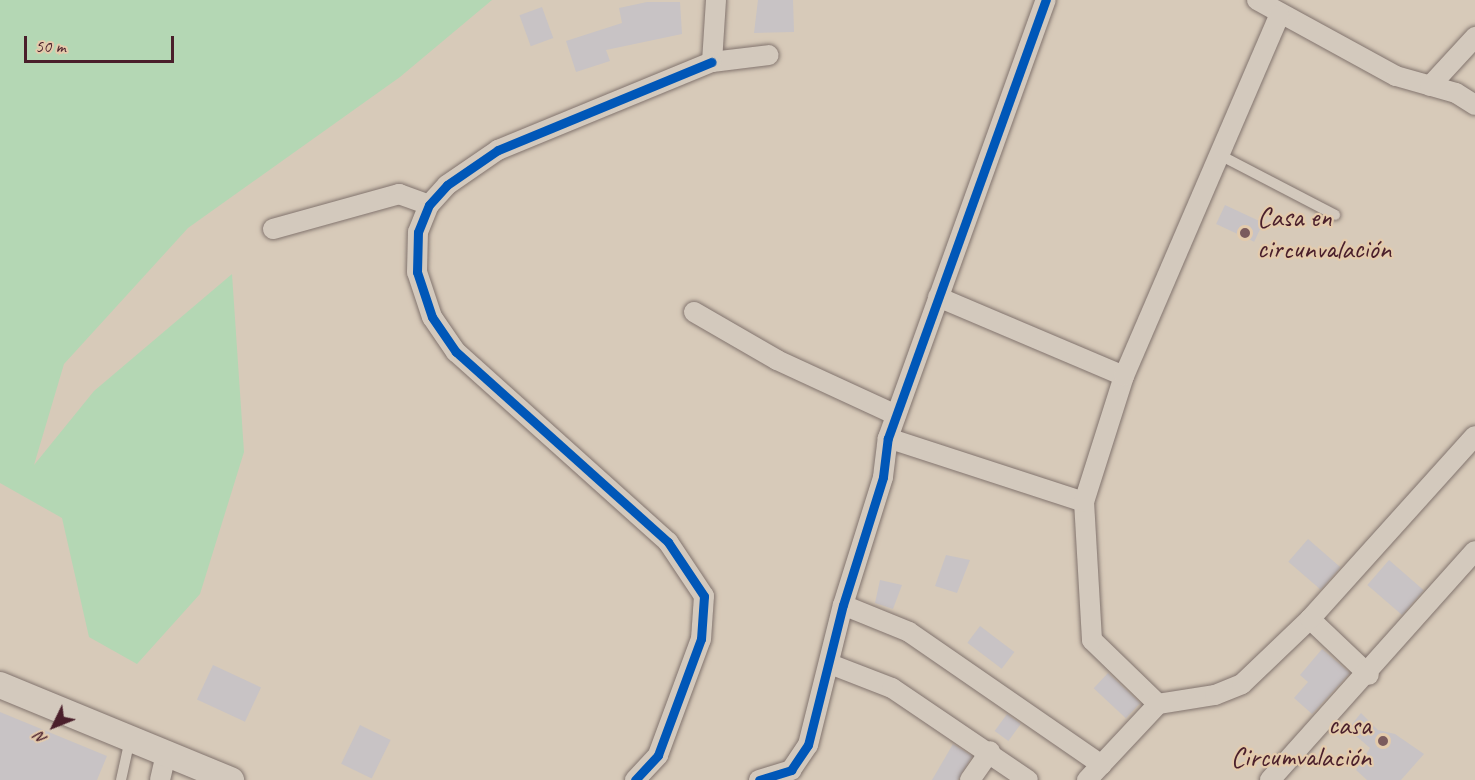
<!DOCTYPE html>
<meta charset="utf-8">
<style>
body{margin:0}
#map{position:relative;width:1475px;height:780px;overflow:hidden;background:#d7cab9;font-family:Caveat,sans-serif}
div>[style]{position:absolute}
.green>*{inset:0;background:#b4d7b4}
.building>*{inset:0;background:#c8c3c5;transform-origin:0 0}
.roads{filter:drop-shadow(0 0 2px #82746e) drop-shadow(0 0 2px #82746e)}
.service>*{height:10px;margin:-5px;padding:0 5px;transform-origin:5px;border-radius:5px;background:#d3c9bd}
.minor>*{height:20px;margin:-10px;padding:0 10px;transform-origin:10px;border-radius:10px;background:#d3c9bd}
.tertiary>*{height:26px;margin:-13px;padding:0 13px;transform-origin:13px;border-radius:13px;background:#d3c9bd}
.cycleway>*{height:9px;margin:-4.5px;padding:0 4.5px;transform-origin:4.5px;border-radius:4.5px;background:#0057b8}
.dots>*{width:16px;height:16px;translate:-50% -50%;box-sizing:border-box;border:3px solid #e4cbac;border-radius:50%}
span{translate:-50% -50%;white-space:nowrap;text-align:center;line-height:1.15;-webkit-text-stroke:4.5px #e4cbac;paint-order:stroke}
.poi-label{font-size:28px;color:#4a1f2b}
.left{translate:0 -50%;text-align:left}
.right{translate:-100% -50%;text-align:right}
.north{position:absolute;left:24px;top:696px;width:60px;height:60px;-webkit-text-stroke:4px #e4cbac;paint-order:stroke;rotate:227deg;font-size:16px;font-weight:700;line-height:24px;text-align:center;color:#4a1f2b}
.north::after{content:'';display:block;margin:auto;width:21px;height:27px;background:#4a1f2b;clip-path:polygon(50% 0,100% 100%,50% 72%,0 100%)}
.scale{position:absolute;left:24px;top:36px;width:150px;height:27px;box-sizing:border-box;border:3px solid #4a1f2b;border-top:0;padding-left:8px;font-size:18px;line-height:21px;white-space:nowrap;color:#4a1f2b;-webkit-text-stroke:4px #e4cbac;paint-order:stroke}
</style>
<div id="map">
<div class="green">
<i style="clip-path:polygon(0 0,492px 0,400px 77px,188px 228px,64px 364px,34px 465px,94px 391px,232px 274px,244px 452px,200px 594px,137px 664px,89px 637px,62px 518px,0 483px)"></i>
</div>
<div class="building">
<i style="clip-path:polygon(758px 0,793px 0,794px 32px,754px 33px)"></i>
<i style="clip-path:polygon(647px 2px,680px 2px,682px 34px,606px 50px,610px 61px,576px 72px,566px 41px,622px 23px,619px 8px)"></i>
<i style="left:542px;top:7px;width:33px;height:24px;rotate:70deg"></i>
<i style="left:1225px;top:205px;width:42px;height:21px;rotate:25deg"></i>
<i style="left:1308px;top:539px;width:43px;height:30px;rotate:41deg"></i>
<i style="clip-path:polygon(946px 555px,970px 560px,957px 593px,935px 586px)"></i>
<i style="left:1389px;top:560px;width:46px;height:33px;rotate:41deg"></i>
<i style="clip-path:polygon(880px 580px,902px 585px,893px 609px,875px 603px)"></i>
<i style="left:980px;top:626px;width:43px;height:21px;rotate:37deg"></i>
<i style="clip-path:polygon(1322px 649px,1350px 673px,1312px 714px,1294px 698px,1308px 682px,1300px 675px)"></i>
<i style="left:213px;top:665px;width:53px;height:38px;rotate:25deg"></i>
<i style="left:1108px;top:673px;width:44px;height:21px;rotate:43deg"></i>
<i style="clip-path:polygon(0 712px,107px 756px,97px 780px,0 780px)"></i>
<i style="clip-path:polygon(1361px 713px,1378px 730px,1395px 734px,1424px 754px,1401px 780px,1367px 780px,1356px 770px,1370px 748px,1348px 729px)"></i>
<i style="left:1007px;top:714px;width:17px;height:21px;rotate:36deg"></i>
<i style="left:360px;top:725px;width:34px;height:43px;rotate:26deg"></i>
<i style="clip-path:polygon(953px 744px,972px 756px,958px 780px,932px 780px)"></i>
</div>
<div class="roads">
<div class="service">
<i style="left:1218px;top:154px;width:132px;rotate:27.5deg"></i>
<i style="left:121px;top:780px;width:42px;rotate:-77.6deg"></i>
</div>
<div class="minor">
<i style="left:716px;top:0;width:62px;rotate:93.7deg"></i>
<i style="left:712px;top:62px;width:57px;rotate:-7deg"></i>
<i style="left:1257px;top:0;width:158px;rotate:28.7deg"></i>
<i style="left:1396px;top:76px;width:62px;rotate:15.8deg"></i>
<i style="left:1456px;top:93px;width:22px;rotate:32deg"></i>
<i style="left:1430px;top:86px;width:67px;rotate:-47.4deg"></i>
<i style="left:273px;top:229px;width:131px;rotate:-15.5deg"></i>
<i style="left:399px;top:194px;width:32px;rotate:20deg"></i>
<i style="left:938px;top:297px;width:202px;rotate:23deg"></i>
<i style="left:694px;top:312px;width:96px;rotate:30deg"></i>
<i style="left:777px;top:360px;width:131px;rotate:24.8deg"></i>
<i style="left:888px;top:438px;width:206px;rotate:18.1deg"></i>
<i style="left:843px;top:605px;width:71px;rotate:22.2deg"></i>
<i style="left:909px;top:632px;width:234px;rotate:34.6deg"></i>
<i style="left:1310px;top:619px;width:81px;rotate:43.5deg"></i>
<i style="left:830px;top:664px;width:66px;rotate:21.2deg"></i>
<i style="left:892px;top:688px;width:164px;rotate:34.1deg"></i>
<i style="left:1158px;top:704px;width:92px;rotate:-135.9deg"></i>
<i style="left:1092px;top:640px;width:138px;rotate:-93.3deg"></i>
<i style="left:1084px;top:502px;width:132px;rotate:-72.4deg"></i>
<i style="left:1124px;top:376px;width:392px;rotate:-66.7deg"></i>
<i style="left:160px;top:780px;width:28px;rotate:-77deg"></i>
<i style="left:635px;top:780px;width:34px;rotate:-47deg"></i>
<i style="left:658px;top:755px;width:124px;rotate:-69.7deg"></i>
<i style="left:701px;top:639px;width:43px;rotate:-86deg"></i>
<i style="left:704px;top:596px;width:65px;rotate:-123.7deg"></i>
<i style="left:668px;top:542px;width:285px;rotate:-138.1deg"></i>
<i style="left:456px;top:352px;width:42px;rotate:-124.4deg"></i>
<i style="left:432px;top:317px;width:47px;rotate:-108.4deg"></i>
<i style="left:417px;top:272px;width:40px;rotate:-88.6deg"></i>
<i style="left:418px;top:232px;width:29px;rotate:-68deg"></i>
<i style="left:429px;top:205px;width:27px;rotate:-48deg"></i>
<i style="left:447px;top:185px;width:62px;rotate:-34.5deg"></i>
<i style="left:498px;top:150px;width:231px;rotate:-22.4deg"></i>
<i style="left:759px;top:780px;width:34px;rotate:-17deg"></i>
<i style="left:791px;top:770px;width:30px;rotate:-56deg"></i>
<i style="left:808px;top:745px;width:144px;rotate:-76deg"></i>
<i style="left:843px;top:605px;width:134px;rotate:-72.6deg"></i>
<i style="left:883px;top:477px;width:39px;rotate:-83deg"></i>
<i style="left:888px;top:438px;width:466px;rotate:-70.2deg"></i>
<i style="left:970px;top:780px;width:35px;rotate:-55deg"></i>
<i style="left:1087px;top:780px;width:104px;rotate:-46.9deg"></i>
<i style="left:1158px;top:704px;width:58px;rotate:-9deg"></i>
<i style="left:1215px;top:695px;width:29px;rotate:-22deg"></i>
<i style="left:1242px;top:684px;width:94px;rotate:-43.7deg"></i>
<i style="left:1310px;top:619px;width:246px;rotate:-48deg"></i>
<i style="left:1270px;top:780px;width:307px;rotate:-48.2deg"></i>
</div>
<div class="tertiary">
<i style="left:0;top:685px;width:250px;rotate:22.4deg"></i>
</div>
</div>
<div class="cycleway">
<i style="left:635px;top:780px;width:34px;rotate:-47deg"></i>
<i style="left:658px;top:755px;width:124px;rotate:-69.7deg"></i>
<i style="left:701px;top:639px;width:43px;rotate:-86deg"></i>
<i style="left:704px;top:596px;width:65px;rotate:-123.7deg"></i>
<i style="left:668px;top:542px;width:285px;rotate:-138.1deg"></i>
<i style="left:456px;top:352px;width:42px;rotate:-124.4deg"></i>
<i style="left:432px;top:317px;width:47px;rotate:-108.4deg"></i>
<i style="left:417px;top:272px;width:40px;rotate:-88.6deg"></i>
<i style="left:418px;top:232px;width:29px;rotate:-68deg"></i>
<i style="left:429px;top:205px;width:27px;rotate:-48deg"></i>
<i style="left:447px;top:185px;width:62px;rotate:-34.5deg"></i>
<i style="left:498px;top:150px;width:231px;rotate:-22.4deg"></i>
<i style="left:759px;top:780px;width:34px;rotate:-17deg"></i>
<i style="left:791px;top:770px;width:30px;rotate:-56deg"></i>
<i style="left:808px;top:745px;width:144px;rotate:-76deg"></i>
<i style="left:843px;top:605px;width:134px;rotate:-72.6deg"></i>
<i style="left:883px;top:477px;width:39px;rotate:-83deg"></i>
<i style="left:888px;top:438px;width:466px;rotate:-70.2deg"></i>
</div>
<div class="dots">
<i style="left:1245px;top:233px;background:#7b5b5d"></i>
<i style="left:1383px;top:741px;background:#7b5b5d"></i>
</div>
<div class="poi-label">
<span class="left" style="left:1257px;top:233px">Casa en<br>circunvalación</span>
<span class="right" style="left:1371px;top:741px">casa<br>Circumvalación</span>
</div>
<div class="north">N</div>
<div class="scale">50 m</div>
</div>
